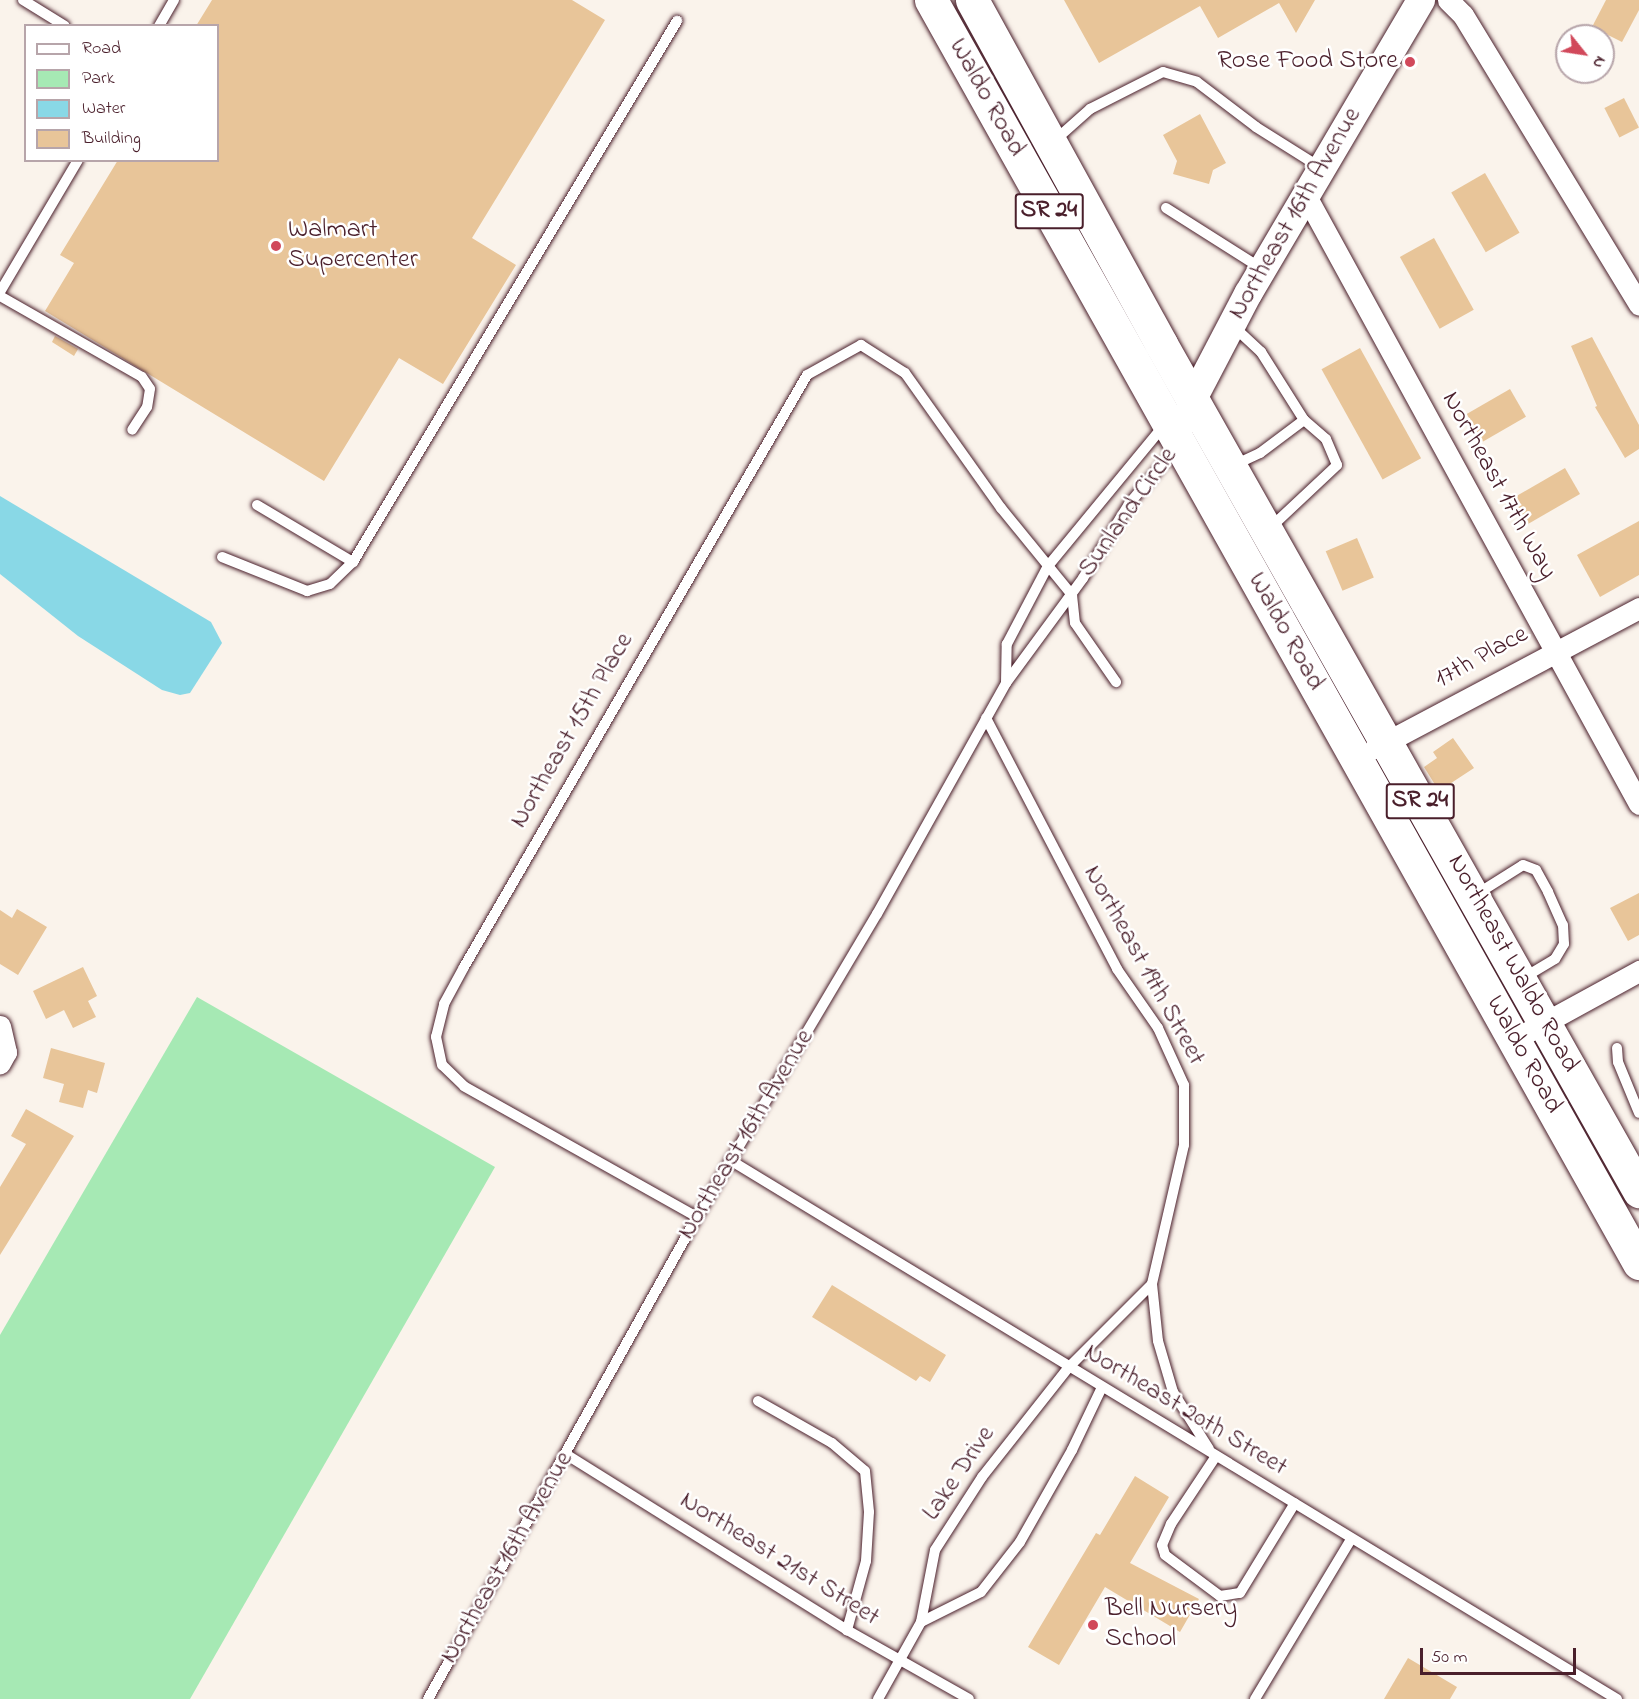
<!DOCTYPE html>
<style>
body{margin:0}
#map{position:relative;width:1639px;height:1699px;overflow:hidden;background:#faf3eb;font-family:"Indie Flower",sans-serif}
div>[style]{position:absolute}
.green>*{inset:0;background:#a6e9b4}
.water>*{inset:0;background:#89d8e6}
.building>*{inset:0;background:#e8c599;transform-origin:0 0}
.roads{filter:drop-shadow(0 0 2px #4a1f2b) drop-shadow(0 0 2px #4a1f2b)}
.lane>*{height:10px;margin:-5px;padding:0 5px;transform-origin:5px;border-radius:5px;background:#fff}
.street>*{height:21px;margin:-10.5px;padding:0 10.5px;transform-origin:10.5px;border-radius:10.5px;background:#fff}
.secondary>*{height:28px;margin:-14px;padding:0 14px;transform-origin:14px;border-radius:14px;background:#fff}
.highway>*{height:33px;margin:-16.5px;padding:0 16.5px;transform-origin:16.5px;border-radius:16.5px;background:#fff}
.dots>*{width:16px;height:16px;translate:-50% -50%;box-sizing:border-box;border:3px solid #fff;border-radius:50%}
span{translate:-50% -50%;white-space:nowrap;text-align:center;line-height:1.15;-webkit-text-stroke:5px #fff;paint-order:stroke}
.shield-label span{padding:2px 4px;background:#fff;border:2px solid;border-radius:4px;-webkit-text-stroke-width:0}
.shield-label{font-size:24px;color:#4a1f2b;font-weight:700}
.poi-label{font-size:26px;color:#4a1f2b}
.right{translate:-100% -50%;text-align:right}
.left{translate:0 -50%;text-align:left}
.street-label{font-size:26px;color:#4a1f2b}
.legend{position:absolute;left:24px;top:24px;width:195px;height:138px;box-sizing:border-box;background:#fff;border:2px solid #b7a5aa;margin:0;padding:8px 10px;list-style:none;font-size:18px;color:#4a1f2b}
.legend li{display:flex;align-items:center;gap:12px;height:30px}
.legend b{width:30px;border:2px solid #b7a5aa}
.north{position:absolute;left:1555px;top:24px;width:60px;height:60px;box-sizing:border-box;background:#fff;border:2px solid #b7a5aa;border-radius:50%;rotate:120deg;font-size:16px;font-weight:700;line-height:24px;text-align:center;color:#4a1f2b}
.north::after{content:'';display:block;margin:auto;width:21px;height:27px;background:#d1495b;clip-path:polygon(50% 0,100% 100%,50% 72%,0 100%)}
.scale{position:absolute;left:1420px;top:1648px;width:156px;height:27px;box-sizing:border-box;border:3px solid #4a1f2b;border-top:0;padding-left:8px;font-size:18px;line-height:21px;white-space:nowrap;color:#4a1f2b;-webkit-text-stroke:4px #fff;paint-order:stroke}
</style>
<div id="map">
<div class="green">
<i style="clip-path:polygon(197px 997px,495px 1167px,190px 1699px,0 1699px,0 1335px)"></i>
</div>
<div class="water">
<i style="clip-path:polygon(0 496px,211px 622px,222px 643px,190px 693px,180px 695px,162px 690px,78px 636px,0 574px)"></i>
</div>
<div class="building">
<i style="clip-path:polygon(212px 0,572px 0,605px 20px,472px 238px,516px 265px,443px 384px,399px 358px,324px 481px,45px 311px,74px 263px,60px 255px,118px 160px,218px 160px,218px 26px,196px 26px)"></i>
<i style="clip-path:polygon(1064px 0,1315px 0,1296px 33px,1279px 3px,1218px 38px,1200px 6px,1099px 63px)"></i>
<i style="clip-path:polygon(1606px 0,1639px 0,1639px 10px,1622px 42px,1592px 27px)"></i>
<i style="left:1624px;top:98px;width:33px;height:22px;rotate:63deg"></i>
<i style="clip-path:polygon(1200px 114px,1226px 163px,1213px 170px,1209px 184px,1173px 174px,1177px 161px,1163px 135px)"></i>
<i style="left:1485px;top:173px;width:69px;height:39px;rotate:60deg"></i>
<i style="left:1434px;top:238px;width:82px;height:39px;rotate:61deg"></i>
<i style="clip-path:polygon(55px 336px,78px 349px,74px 356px,52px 342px)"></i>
<i style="clip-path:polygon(1592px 337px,1639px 425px,1639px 449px,1625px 458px,1595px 407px,1597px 406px,1571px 346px)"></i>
<i style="left:1360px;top:348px;width:126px;height:44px;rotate:61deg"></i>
<i style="left:1510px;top:389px;width:32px;height:50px;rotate:60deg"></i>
<i style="left:1565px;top:468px;width:30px;height:63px;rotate:60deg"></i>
<i style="clip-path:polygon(1639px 521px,1639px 575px,1600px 597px,1577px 555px)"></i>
<i style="left:1357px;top:538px;width:43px;height:34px;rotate:67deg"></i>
<i style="clip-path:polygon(1453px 738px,1474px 768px,1439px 791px,1424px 767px,1437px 758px,1433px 752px)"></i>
<i style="clip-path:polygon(1639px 893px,1639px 935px,1628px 941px,1610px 908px)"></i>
<i style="clip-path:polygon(17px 909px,47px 927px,18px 975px,0 964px,0 910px,12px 918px)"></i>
<i style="clip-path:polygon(83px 967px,97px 996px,88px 1001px,96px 1017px,73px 1028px,64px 1010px,46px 1019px,33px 991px)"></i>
<i style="clip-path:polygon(51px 1048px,105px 1063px,97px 1093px,88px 1090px,83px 1108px,59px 1102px,64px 1084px,43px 1078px)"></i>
<i style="clip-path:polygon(26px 1109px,74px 1136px,0 1255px,0 1187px,26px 1144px,11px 1136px)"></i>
<i style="clip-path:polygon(832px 1285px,946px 1355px,930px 1382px,920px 1376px,916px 1381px,812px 1317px)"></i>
<i style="clip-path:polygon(1135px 1476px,1169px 1497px,1130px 1563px,1199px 1599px,1180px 1632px,1105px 1587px,1059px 1665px,1028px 1647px,1096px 1533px,1100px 1535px)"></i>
<i style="clip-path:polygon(1408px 1658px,1457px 1687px,1450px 1699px,1384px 1699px)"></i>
</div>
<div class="roads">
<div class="lane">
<i style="left:23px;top:0;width:49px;rotate:31.8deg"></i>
<i style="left:159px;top:26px;width:30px;rotate:-60deg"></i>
<i style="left:1053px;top:142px;width:50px;rotate:-41.7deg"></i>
<i style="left:1090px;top:109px;width:82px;rotate:-26.9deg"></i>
<i style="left:1163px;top:72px;width:35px;rotate:16deg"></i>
<i style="left:1197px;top:82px;width:74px;rotate:37.3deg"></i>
<i style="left:1256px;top:127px;width:77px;rotate:32.2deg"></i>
<i style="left:1166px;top:208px;width:114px;rotate:32.4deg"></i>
<i style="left:0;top:292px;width:153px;rotate:-59.4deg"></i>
<i style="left:0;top:296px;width:163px;rotate:29.7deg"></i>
<i style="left:142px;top:377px;width:14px;rotate:56deg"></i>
<i style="left:150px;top:389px;width:18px;rotate:99deg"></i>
<i style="left:147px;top:407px;width:27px;rotate:123deg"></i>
<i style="left:1232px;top:325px;width:40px;rotate:43deg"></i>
<i style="left:1261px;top:352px;width:80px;rotate:57.7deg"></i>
<i style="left:1304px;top:420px;width:55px;rotate:143.1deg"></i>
<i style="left:1260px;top:453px;width:29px;rotate:155deg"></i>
<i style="left:257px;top:505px;width:112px;rotate:30.7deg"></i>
<i style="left:1270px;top:528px;width:92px;rotate:-43.2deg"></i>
<i style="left:1337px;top:465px;width:28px;rotate:-113deg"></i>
<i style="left:1326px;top:439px;width:29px;rotate:-139deg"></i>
<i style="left:222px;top:557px;width:92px;rotate:21.8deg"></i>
<i style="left:307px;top:591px;width:24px;rotate:-17deg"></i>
<i style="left:330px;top:584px;width:32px;rotate:-44deg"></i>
<i style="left:353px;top:562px;width:631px;rotate:-59.08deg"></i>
<i style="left:1072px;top:595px;width:28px;rotate:84deg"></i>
<i style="left:1075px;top:623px;width:72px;rotate:55.2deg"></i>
<i style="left:1006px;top:683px;width:130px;rotate:-53.7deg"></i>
<i style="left:1083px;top:578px;width:87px;rotate:-58.1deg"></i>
<i style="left:1129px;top:504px;width:73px;rotate:-50deg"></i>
<i style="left:986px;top:718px;width:283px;rotate:62.4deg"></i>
<i style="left:1117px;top:969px;width:72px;rotate:55.2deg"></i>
<i style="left:1158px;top:1028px;width:63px;rotate:65.5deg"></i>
<i style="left:1184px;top:1085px;width:60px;rotate:90deg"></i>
<i style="left:1184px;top:1145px;width:143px;rotate:103deg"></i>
<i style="left:1152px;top:1284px;width:57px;rotate:84deg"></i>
<i style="left:1158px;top:1341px;width:53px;rotate:73.6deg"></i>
<i style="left:1173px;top:1392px;width:67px;rotate:57.7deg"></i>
<i style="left:1477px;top:894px;width:54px;rotate:-32.2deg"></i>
<i style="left:1523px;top:865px;width:14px;rotate:21deg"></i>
<i style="left:1536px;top:870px;width:25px;rotate:61deg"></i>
<i style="left:1548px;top:892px;width:36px;rotate:66deg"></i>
<i style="left:1563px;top:925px;width:19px;rotate:87deg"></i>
<i style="left:1564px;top:944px;width:17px;rotate:121deg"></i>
<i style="left:1555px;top:959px;width:39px;rotate:149deg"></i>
<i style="left:1617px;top:1048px;width:14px;rotate:86deg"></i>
<i style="left:1618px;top:1062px;width:55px;rotate:67.6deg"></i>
<i style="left:730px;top:1160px;width:1038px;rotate:31.29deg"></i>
<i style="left:697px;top:1217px;width:267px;rotate:-150.7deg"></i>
<i style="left:464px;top:1086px;width:30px;rotate:-136deg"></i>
<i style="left:442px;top:1065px;width:29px;rotate:-102deg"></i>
<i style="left:436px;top:1037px;width:34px;rotate:-76deg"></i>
<i style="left:444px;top:1004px;width:42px;rotate:-61.6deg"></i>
<i style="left:464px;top:967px;width:684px;rotate:-59.91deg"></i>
<i style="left:807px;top:375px;width:62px;rotate:-29.1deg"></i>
<i style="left:861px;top:345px;width:52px;rotate:32.5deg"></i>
<i style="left:905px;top:373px;width:166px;rotate:54.6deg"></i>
<i style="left:1001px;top:508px;width:112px;rotate:50.8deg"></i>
<i style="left:758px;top:1401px;width:85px;rotate:29.6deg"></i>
<i style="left:832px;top:1443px;width:43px;rotate:40.3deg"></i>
<i style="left:865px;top:1471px;width:41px;rotate:84.4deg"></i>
<i style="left:869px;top:1512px;width:49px;rotate:93.5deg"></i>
<i style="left:866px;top:1561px;width:72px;rotate:105.4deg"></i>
<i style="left:567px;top:1455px;width:330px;rotate:32deg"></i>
<i style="left:847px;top:1630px;width:140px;rotate:29.5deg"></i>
<i style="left:1216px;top:1456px;width:82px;rotate:123.5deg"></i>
<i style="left:1171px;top:1524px;width:23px;rotate:113deg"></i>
<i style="left:1162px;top:1545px;width:10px;rotate:73deg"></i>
<i style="left:1165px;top:1555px;width:69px;rotate:36.7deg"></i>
<i style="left:1220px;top:1596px;width:20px;rotate:-9deg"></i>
<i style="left:1240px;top:1593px;width:105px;rotate:-58.6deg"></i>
<i style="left:921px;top:1622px;width:73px;rotate:-79deg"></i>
<i style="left:935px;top:1550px;width:87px;rotate:-57.2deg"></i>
<i style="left:982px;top:1477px;width:140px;rotate:-51.7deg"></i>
<i style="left:1069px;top:1367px;width:117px;rotate:-45deg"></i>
<i style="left:428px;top:1699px;width:552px;rotate:-60.83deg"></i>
<i style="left:697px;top:1217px;width:352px;rotate:-59.3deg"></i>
<i style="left:877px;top:914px;width:265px;rotate:-60.8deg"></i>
<i style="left:1006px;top:683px;width:39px;rotate:-89deg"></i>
<i style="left:1007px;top:644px;width:88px;rotate:-62.3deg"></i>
<i style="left:1048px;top:566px;width:184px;rotate:-50.5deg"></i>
<i style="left:878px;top:1699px;width:88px;rotate:-60.8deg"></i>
<i style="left:921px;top:1622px;width:67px;rotate:-26.6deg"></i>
<i style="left:981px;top:1592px;width:63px;rotate:-52deg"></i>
<i style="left:1020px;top:1542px;width:106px;rotate:-60.5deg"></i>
<i style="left:1072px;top:1450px;width:70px;rotate:-64.5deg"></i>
<i style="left:1255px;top:1699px;width:187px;rotate:-59deg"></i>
</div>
<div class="street">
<i style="left:1448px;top:0;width:21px;rotate:45deg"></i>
<i style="left:1463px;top:15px;width:339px;rotate:58.7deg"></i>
<i style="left:1306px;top:196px;width:693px;rotate:61.29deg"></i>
<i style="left:1375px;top:748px;width:299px;rotate:-27.9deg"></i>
<i style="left:0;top:1026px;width:27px;rotate:77deg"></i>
<i style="left:6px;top:1052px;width:13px;rotate:119deg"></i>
<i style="left:1513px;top:1040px;width:144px;rotate:-28.7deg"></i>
</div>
<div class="secondary">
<i style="left:1187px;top:419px;width:21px;rotate:-73deg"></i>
<i style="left:1193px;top:399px;width:119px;rotate:-62.4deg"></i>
<i style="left:1248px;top:294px;width:341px;rotate:-59.5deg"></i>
</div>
<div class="highway">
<i style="left:931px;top:0;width:1448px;rotate:60.73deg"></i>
<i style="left:972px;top:0;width:393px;rotate:61.2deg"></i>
<i style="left:1161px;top:344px;width:973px;rotate:60.56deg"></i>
</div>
</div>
<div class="dots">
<i style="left:1410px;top:62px;background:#d1495b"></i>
<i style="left:276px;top:246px;background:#d1495b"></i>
<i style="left:1093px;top:1625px;background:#d1495b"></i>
</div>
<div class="shield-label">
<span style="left:1049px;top:211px">SR 24</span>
<span style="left:1420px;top:801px">SR 24</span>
</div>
<div class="poi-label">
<span class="right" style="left:1398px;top:62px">Rose Food Store</span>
<span class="left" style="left:288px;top:246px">Walmart<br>Supercenter</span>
<span class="left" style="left:1105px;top:1625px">Bell Nursery<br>School</span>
</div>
<div class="street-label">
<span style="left:986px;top:98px;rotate:61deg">Waldo Road</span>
<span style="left:1296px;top:214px;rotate:-60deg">Northeast 16th Avenue</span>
<span style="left:1498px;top:486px;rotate:61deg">Northeast 17th Way</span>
<span style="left:1129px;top:513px;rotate:-55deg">Sunland Circle</span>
<span style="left:1285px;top:632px;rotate:61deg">Waldo Road</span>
<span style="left:1482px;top:658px;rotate:-29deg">17th Place</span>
<span style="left:573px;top:731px;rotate:-60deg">Northeast 15th Place</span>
<span style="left:1512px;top:964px;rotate:61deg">Northeast Waldo Road</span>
<span style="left:1143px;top:966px;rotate:61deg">Northeast 19th Street</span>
<span style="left:1523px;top:1055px;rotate:61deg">Waldo Road</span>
<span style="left:747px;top:1135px;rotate:-59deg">Northeast 16th Avenue</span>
<span style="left:1185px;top:1411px;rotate:31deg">Northeast 20th Street</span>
<span style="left:960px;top:1474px;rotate:-56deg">Lake Drive</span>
<span style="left:508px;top:1558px;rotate:-60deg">Northeast 16th Avenue</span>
<span style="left:779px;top:1560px;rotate:32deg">Northeast 21st Street</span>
</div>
<ul class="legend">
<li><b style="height:8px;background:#fff"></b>Road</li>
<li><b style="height:16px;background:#a6e9b4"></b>Park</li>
<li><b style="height:16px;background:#89d8e6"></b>Water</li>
<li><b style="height:16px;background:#e8c599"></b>Building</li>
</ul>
<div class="north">N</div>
<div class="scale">50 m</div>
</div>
